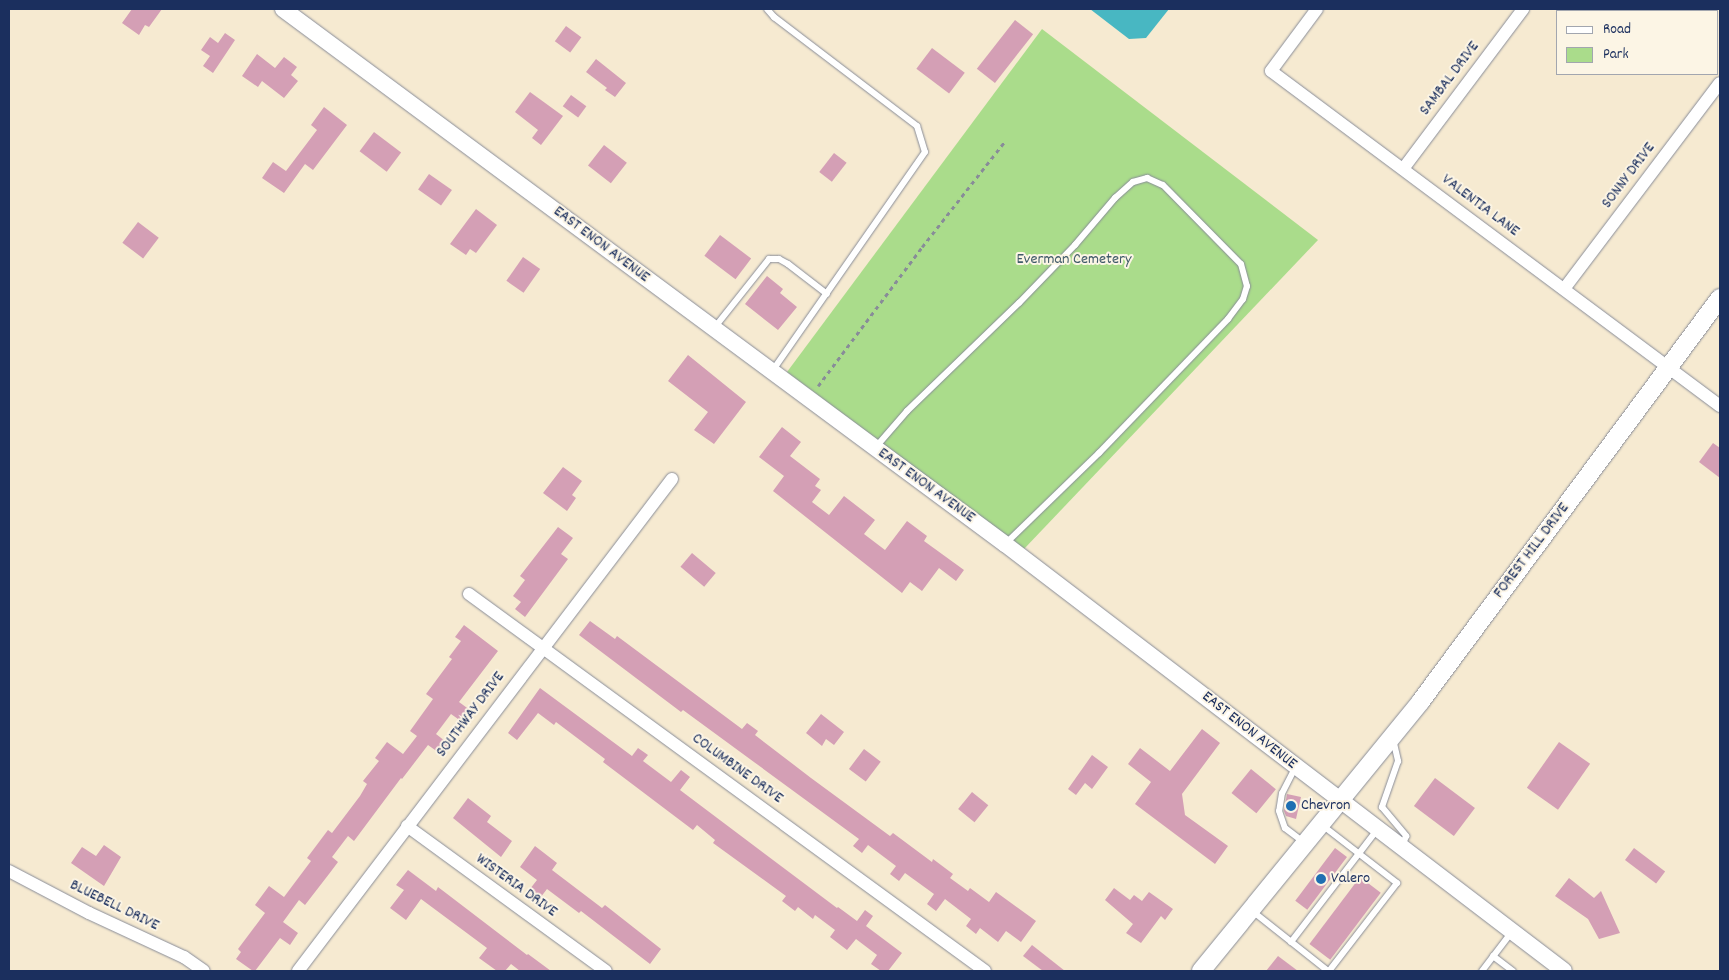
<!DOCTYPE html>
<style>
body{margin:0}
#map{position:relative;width:1729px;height:980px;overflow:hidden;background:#f6ead1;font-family:Dekko,sans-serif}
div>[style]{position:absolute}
.green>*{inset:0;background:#aadc8b}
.water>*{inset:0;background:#48b7c2}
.building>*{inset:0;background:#d49fb5;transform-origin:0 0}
.path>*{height:2.5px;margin-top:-1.25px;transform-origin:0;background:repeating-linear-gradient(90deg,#888c98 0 4px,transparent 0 8px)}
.roads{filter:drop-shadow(0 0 1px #888c98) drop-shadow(0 0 1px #888c98)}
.service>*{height:6px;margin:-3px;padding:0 3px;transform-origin:3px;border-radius:3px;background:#fff}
.minor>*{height:12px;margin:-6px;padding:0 6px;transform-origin:6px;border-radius:6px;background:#fff}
.tertiary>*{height:16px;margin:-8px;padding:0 8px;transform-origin:8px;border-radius:8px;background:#fff}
.secondary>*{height:18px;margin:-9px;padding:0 9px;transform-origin:9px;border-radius:9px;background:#fff}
.dots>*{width:14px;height:14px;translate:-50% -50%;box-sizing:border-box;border:2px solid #fcf5e5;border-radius:50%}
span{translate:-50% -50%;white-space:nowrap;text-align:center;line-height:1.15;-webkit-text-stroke:4px #fcf5e5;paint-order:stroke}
.street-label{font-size:16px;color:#1b2f5e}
.park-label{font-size:16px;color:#3f5a69}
.poi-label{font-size:16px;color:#1b2f5e}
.left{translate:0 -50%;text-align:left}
.frame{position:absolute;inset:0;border:10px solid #1b2f5e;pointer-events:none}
.legend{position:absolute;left:1556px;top:10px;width:162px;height:65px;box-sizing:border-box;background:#fcf5e5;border:1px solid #a2a6af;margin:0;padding:6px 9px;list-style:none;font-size:15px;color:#1b2f5e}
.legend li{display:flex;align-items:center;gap:10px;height:25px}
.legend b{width:25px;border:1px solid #a2a6af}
</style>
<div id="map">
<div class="green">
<i style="clip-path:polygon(1042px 29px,1318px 240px,1024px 549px,787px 372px)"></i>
</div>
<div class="water">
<i style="clip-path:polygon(1090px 9px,1169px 9px,1146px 38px,1129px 39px)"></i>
</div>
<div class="building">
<i style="clip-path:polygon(132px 9px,162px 9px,149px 27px,145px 25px,139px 35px,122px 23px)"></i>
<i style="left:1015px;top:20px;width:23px;height:62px;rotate:38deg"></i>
<i style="left:566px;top:26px;width:19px;height:19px;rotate:36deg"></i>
<i style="clip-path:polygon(225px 33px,235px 40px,213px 73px,203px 66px,210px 56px,201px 50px,210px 37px,218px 43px)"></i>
<i style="left:932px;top:48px;width:41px;height:26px;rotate:37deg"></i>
<i style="clip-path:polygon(257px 54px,275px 68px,284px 57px,297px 67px,291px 75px,298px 81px,284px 98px,262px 81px,258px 87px,242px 76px)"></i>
<i style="clip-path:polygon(596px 59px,626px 83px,615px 97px,605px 90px,607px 88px,586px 72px)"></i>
<i style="clip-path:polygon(530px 92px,563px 116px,541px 145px,532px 138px,538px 130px,515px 112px)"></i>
<i style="left:571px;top:95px;width:19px;height:14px;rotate:36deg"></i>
<i style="clip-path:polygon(324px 107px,347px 125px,313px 170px,305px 164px,284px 193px,262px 178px,273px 162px,286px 171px,317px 130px,311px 125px)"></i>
<i style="left:374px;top:132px;width:34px;height:24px;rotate:37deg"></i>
<i style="left:604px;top:145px;width:29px;height:26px;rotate:38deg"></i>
<i style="left:834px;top:153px;width:16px;height:24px;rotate:38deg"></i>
<i style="left:429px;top:174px;width:28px;height:19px;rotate:35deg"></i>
<i style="clip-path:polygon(476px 209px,497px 225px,476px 253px,470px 249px,466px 255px,450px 244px)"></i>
<i style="left:138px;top:222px;width:26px;height:26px;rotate:37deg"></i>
<i style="left:720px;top:235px;width:39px;height:26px;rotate:37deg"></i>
<i style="left:523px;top:257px;width:21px;height:29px;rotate:35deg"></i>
<i style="clip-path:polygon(767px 276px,783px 289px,780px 293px,797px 307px,778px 330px,745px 304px)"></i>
<i style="clip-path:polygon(688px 355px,746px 402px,714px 444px,694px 430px,708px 412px,668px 381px)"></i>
<i style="clip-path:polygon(782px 427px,801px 442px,790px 456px,820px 479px,815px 486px,821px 490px,812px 502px,829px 515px,844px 496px,875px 520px,864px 534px,885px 550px,907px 521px,927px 536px,924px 541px,964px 570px,956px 581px,939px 568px,922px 591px,910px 582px,902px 593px,773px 491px,784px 476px,759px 457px)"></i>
<i style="clip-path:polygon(1713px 443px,1720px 448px,1720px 478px,1699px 462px)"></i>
<i style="clip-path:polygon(563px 467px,582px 481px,572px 495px,576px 498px,567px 511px,543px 493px)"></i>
<i style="clip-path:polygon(558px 527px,573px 538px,561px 554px,568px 559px,525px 617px,515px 609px,521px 602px,513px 596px,525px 580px,520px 576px)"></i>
<i style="left:692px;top:553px;width:31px;height:18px;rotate:40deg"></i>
<i style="clip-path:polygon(590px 621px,615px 639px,617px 636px,742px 729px,747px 723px,758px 731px,755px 735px,811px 778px,890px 836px,893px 833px,932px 862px,933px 859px,953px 874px,950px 878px,968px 891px,970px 888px,989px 902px,996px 892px,1036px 921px,1021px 942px,1006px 931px,998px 942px,980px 928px,976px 934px,966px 926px,971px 919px,945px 899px,936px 911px,927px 904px,934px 894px,905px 873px,899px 881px,890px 874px,896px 866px,868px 845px,862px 853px,853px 846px,859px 839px,683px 710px,681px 712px,579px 635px)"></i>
<i style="clip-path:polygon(464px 625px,498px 651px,459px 702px,474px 713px,465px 724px,451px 714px,436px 734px,450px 745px,442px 755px,428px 745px,402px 779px,401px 778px,354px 841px,348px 836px,332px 857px,338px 862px,329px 874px,305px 905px,299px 900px,283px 922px,298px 933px,290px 945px,280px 938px,255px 971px,253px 971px,236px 959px,241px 952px,238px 949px,265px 913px,255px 905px,269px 886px,284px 897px,311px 861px,307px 858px,328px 830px,332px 833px,360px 796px,367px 784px,363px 781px,379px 761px,375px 758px,387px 742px,403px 754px,417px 736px,410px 731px,433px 699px,426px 694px,452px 659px,449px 657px,461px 641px,455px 637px)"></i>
<i style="clip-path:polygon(540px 688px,632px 756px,638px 748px,648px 755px,643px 761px,671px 782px,681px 770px,690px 777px,680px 790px,837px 908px,838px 907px,857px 921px,865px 910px,873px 916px,866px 926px,902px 953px,888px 971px,881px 971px,871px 964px,877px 955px,856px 939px,847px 950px,830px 937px,835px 930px,815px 915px,813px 919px,798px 907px,795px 911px,782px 901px,786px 896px,713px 843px,715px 840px,697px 825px,693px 830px,603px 762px,605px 759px,556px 722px,554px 725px,538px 713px,517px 740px,508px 733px)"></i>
<i style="clip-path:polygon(821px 714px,844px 732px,834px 745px,826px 739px,822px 746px,806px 733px)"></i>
<i style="clip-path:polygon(1202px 729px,1220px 743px,1182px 794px,1185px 815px,1228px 846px,1215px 864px,1135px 804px,1151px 782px,1128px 764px,1140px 748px,1170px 771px)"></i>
<i style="left:1559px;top:742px;width:38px;height:56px;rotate:35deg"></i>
<i style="left:864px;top:749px;width:21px;height:25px;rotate:37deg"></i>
<i style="clip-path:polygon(1092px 755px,1108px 767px,1092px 789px,1085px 783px,1076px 795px,1068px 789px)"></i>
<i style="left:1251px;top:769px;width:32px;height:31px;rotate:39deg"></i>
<i style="left:1435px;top:778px;width:50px;height:35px;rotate:37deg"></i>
<i style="left:972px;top:792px;width:21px;height:22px;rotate:39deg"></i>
<i style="clip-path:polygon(1287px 794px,1301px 797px,1296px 819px,1286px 816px,1284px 811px)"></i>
<i style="clip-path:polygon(468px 798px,491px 816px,487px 822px,512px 841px,501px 857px,453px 818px)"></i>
<i style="clip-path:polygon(104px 845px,121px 857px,104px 886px,71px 863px,82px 847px,96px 856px)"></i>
<i style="clip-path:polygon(535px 846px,557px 863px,552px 870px,602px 908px,605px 905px,661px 949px,650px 964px,581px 911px,579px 913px,547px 889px,537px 902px,526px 894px,537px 880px,520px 867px)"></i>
<i style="left:1335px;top:848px;width:15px;height:66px;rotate:37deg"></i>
<i style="left:1634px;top:848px;width:39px;height:15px;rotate:37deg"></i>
<i style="clip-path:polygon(408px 870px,436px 891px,438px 887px,527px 955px,528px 954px,551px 971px,520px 971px,511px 964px,505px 971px,497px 971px,479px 958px,487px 948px,421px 899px,406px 920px,390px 908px,404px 890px,396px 885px)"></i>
<i style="left:1360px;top:877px;width:26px;height:84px;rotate:37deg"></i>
<i style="clip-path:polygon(1569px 878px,1594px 898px,1601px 891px,1620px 933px,1599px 939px,1588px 919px,1555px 896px)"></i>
<i style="clip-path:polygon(1114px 888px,1130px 900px,1134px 895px,1142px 901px,1149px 892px,1173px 909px,1165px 920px,1161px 916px,1141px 943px,1126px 933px,1133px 924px,1105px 900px)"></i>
<i style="clip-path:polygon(1032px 945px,1065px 971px,1043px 971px,1023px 956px)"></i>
<i style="clip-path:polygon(1278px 956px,1298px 971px,1266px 971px)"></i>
</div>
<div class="path">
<i style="left:818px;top:386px;width:174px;rotate:-53.2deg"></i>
<i style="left:922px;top:247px;width:135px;rotate:-51.9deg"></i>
</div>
<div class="roads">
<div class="service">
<i style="left:767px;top:9px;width:11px;rotate:49deg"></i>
<i style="left:774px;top:17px;width:180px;rotate:37.3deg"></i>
<i style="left:917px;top:126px;width:27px;rotate:73deg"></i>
<i style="left:925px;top:152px;width:266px;rotate:124.9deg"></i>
<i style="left:715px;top:327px;width:87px;rotate:-51.5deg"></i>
<i style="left:769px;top:259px;width:10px"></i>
<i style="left:779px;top:259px;width:10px;rotate:29deg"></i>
<i style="left:788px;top:264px;width:49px;rotate:37.6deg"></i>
<i style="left:875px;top:448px;width:49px;rotate:-49.1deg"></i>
<i style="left:907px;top:411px;width:156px;rotate:-44deg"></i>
<i style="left:1019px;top:303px;width:81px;rotate:-46deg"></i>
<i style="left:1075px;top:245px;width:62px;rotate:-49.6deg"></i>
<i style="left:1115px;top:198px;width:24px;rotate:-42deg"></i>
<i style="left:1133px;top:182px;width:15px;rotate:-16deg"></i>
<i style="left:1147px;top:178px;width:17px;rotate:24deg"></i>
<i style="left:1163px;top:185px;width:111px;rotate:45.4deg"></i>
<i style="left:1241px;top:264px;width:23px;rotate:75deg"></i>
<i style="left:1247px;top:286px;width:14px;rotate:107deg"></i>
<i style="left:1243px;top:299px;width:25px;rotate:127deg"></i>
<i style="left:1228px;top:319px;width:186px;rotate:133.9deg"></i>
<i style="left:1099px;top:453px;width:129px;rotate:135.9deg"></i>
<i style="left:1393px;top:739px;width:23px;rotate:77deg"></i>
<i style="left:1398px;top:761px;width:49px;rotate:109.2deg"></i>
<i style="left:1382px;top:807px;width:38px;rotate:50deg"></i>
<i style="left:1406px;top:836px;width:12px;rotate:110deg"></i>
<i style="left:1295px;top:768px;width:28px;rotate:117deg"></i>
<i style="left:1282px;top:793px;width:18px;rotate:99deg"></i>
<i style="left:1279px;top:811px;width:18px;rotate:71deg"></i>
<i style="left:1285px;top:828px;width:25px;rotate:37deg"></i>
<i style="left:1322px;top:825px;width:95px;rotate:37.7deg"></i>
<i style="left:1397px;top:883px;width:111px;rotate:127.7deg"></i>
<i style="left:1251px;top:910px;width:98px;rotate:38.4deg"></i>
<i style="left:1291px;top:942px;width:141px;rotate:-52.5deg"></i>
<i style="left:1493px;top:956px;width:25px;rotate:37deg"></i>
<i style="left:1482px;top:971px;width:48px;rotate:-52.7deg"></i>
</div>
<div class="minor">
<i style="left:1317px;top:9px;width:77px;rotate:126.6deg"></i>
<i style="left:1271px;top:71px;width:560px;rotate:36.73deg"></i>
<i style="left:1403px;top:169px;width:200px;rotate:-53.1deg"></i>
<i style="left:1564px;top:289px;width:258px;rotate:-52.9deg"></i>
<i style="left:469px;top:594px;width:639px;rotate:36.15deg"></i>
<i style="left:407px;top:826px;width:246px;rotate:36.1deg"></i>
<i style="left:9px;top:871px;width:90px;rotate:27.7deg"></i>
<i style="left:89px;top:913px;width:105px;rotate:24.9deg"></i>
<i style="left:184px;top:957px;width:24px;rotate:35deg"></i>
<i style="left:298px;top:971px;width:618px;rotate:-52.76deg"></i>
</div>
<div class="tertiary">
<i style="left:283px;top:9px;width:899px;rotate:36.54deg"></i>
<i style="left:1005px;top:544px;width:703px;rotate:37.37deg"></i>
</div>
<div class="secondary">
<i style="left:1201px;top:971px;width:348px;rotate:-50.8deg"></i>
<i style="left:1421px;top:701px;width:502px;rotate:-53.43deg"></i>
</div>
</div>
<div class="dots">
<i style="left:1291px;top:806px;background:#1f6fb2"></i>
<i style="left:1321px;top:879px;background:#1f6fb2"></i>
</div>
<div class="street-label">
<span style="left:1450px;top:79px;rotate:-53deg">SAMBAL DRIVE</span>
<span style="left:1629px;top:176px;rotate:-53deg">SONNY DRIVE</span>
<span style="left:1480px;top:206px;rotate:37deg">VALENTIA LANE</span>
<span style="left:601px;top:245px;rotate:37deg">EAST ENON AVENUE</span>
<span style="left:926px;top:486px;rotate:36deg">EAST ENON AVENUE</span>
<span style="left:1532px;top:551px;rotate:-53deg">FOREST HILL DRIVE</span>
<span style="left:471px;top:715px;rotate:-53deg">SOUTHWAY DRIVE</span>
<span style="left:1249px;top:731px;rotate:38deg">EAST ENON AVENUE</span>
<span style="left:737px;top:769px;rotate:36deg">COLUMBINE DRIVE</span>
<span style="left:516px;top:886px;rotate:36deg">WISTERIA DRIVE</span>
<span style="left:114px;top:906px;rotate:26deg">BLUEBELL DRIVE</span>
</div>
<div class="park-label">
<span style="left:1074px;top:260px">Everman Cemetery</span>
</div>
<div class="poi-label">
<span class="left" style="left:1301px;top:806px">Chevron</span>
<span class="left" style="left:1331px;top:879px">Valero</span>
</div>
<div class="frame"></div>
<ul class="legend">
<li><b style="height:6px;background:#fff"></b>Road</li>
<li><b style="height:14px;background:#aadc8b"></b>Park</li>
</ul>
</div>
